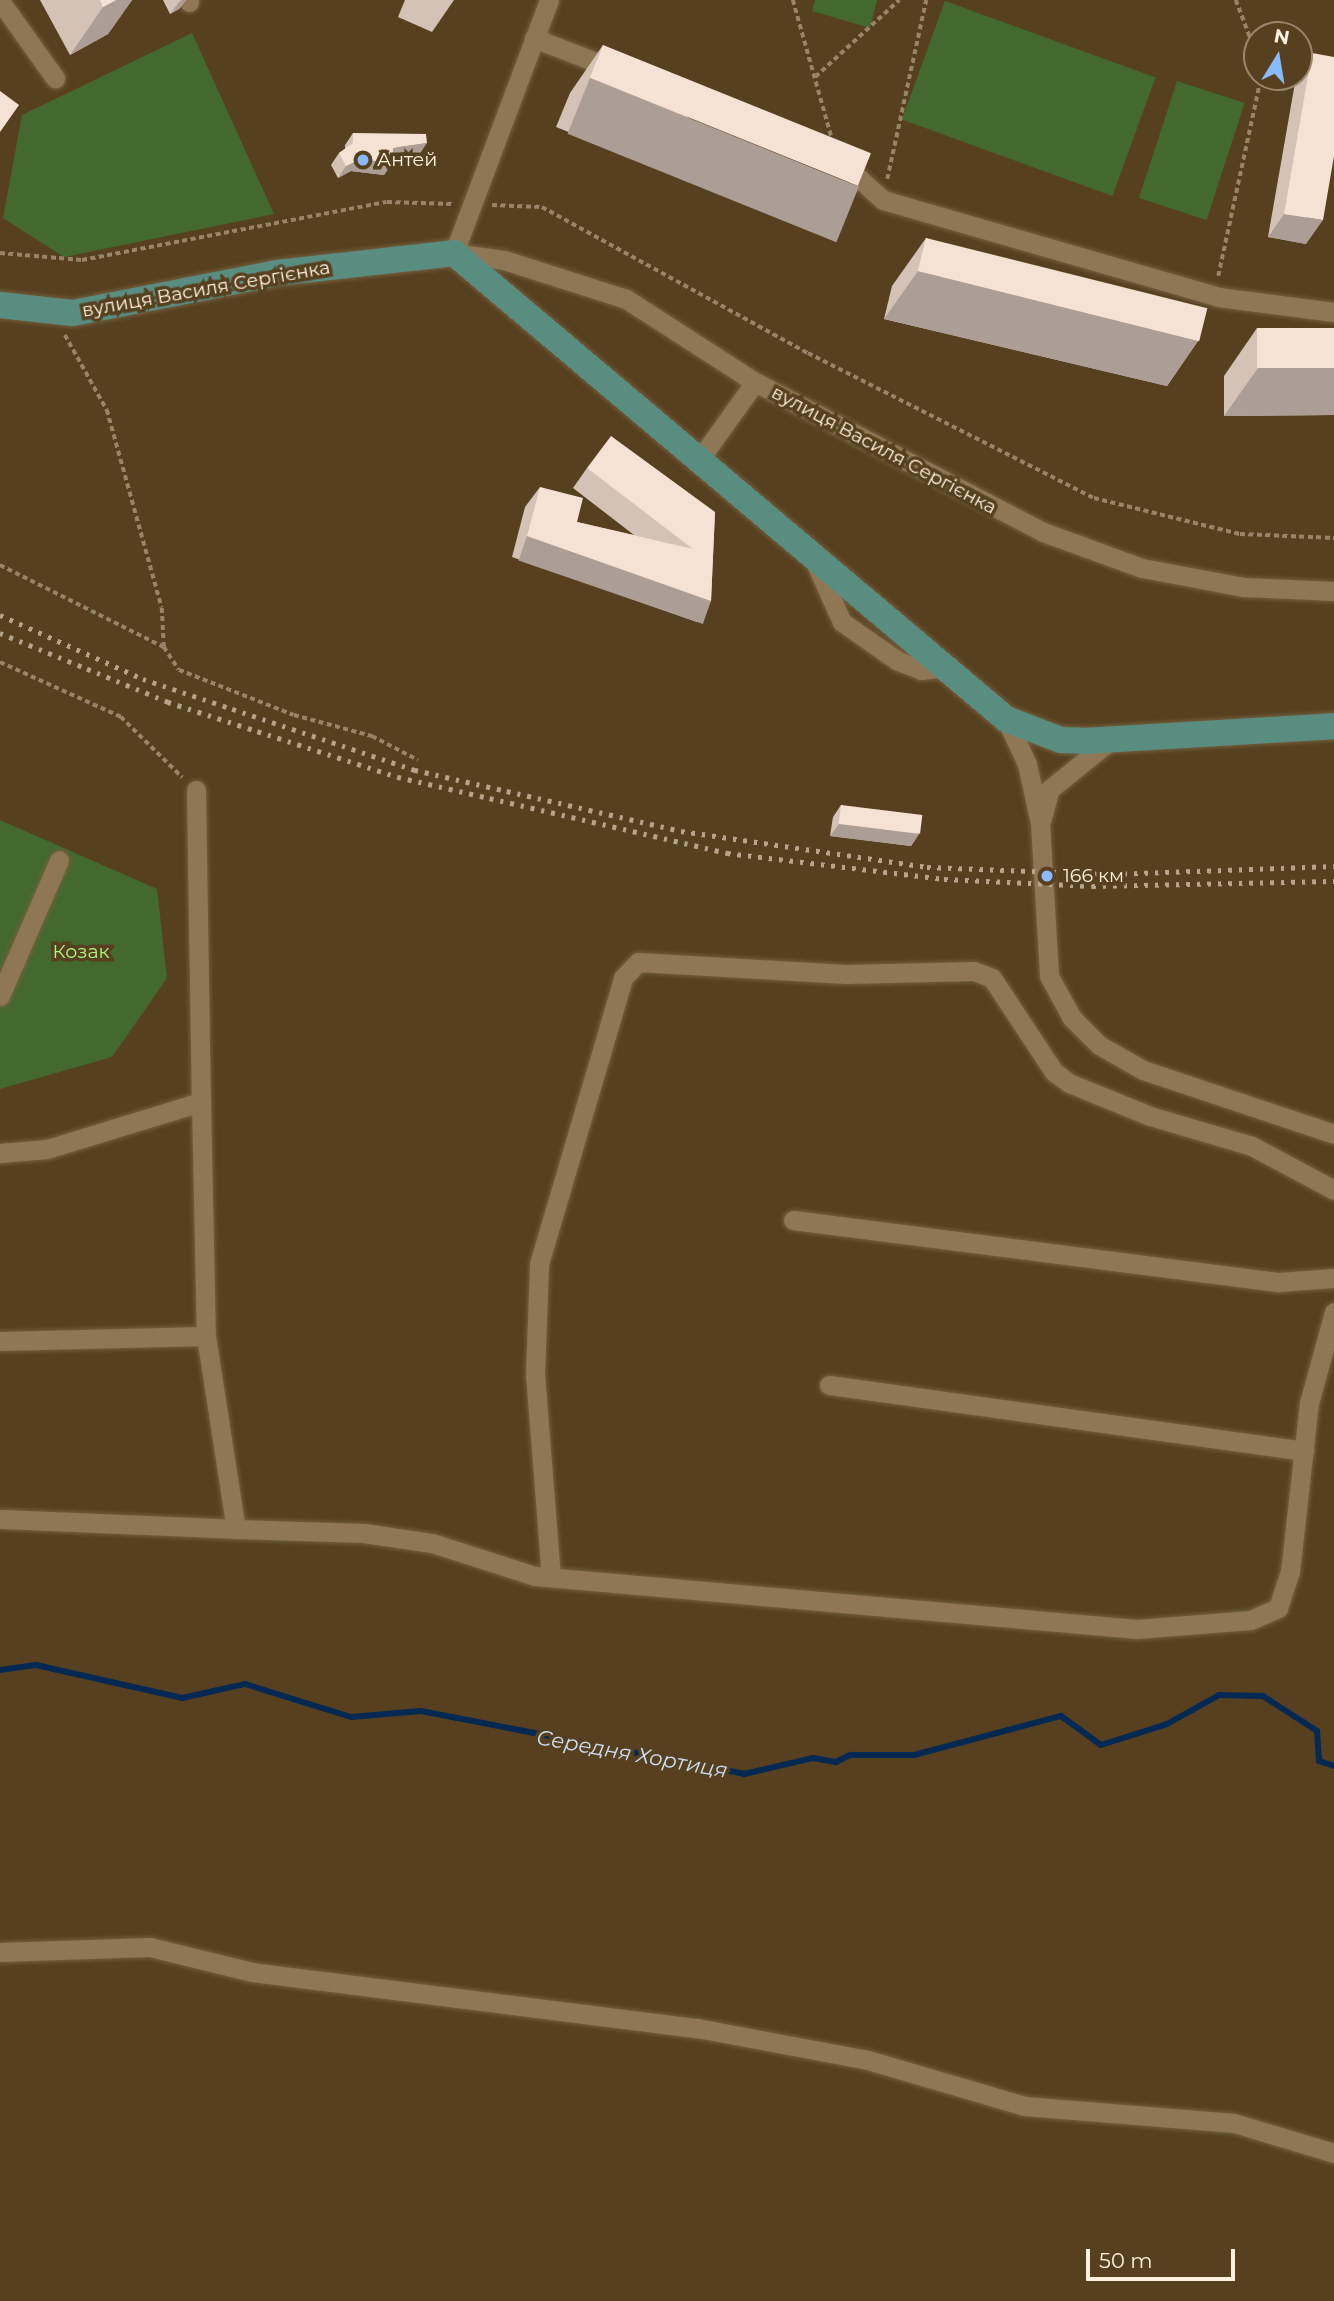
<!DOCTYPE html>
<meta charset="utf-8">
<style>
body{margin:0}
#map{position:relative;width:1334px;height:2301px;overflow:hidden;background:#57401f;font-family:Montserrat,sans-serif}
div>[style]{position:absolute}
.green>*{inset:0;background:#446930;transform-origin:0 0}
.stream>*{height:6px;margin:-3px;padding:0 3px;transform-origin:3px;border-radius:3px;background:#062953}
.path>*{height:3.5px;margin-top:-1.75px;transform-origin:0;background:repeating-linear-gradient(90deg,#988469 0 5px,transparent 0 8.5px)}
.roads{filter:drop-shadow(0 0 2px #725f40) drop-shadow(0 0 2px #725f40)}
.minor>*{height:19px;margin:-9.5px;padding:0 9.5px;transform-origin:9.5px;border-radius:9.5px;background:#8f7654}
.major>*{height:26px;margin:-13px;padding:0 13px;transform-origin:13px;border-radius:13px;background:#598d80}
.rail>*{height:5px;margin-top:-2.5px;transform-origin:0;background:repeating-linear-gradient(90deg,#b6a58c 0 3.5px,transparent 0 10.5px)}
.wall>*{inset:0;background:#d4c2b7}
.shaded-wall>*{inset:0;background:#ac9e95;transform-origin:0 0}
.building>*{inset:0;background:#f6e2d5;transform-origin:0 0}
.dots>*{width:19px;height:19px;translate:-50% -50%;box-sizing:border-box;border:4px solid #57401f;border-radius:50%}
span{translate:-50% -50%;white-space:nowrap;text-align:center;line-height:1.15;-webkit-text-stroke:7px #57401f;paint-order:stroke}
.poi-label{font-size:19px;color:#fff1de}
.left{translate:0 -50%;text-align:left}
.street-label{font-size:19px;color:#fff1de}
.park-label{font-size:19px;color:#a9f87f}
.water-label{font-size:21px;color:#cedef4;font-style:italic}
.north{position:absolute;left:1243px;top:21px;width:70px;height:70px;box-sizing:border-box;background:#57401f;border:2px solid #9a876b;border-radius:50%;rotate:11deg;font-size:19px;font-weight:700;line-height:28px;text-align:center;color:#fff1de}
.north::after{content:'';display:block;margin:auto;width:24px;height:32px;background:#89bafc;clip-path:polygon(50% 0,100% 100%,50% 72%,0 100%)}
.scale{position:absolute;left:1086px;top:2249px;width:149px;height:32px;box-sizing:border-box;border:4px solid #fff1de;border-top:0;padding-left:9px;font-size:21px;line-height:24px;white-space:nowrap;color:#fff1de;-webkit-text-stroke:5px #57401f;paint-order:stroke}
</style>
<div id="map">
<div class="green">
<i style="clip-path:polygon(815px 0,877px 0,870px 28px,812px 11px)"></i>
<i style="left:945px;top:1px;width:224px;height:126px;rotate:20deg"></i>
<i style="clip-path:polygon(192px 33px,274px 214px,64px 257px,3px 218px,22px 115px)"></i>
<i style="left:1177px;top:81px;width:71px;height:123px;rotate:18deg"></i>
<i style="clip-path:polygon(0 820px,157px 889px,167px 978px,112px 1057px,0 1089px)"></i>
</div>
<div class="stream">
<i style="left:0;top:1670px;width:36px;rotate:-8deg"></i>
<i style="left:36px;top:1665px;width:150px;rotate:12.7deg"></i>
<i style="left:182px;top:1698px;width:65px;rotate:-12.5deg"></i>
<i style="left:245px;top:1684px;width:111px;rotate:17.3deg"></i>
<i style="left:351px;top:1717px;width:70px;rotate:-4.9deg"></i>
<i style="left:421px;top:1711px;width:329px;rotate:11deg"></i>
<i style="left:744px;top:1774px;width:71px;rotate:-13.1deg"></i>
<i style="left:813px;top:1758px;width:23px;rotate:10deg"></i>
<i style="left:836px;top:1762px;width:16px;rotate:-27deg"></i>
<i style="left:850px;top:1755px;width:64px"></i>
<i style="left:914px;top:1755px;width:152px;rotate:-14.9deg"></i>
<i style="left:1061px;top:1716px;width:49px;rotate:35.9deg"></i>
<i style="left:1101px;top:1745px;width:69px;rotate:-17.7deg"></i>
<i style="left:1167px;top:1724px;width:60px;rotate:-29.1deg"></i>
<i style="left:1219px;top:1695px;width:44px;rotate:1.3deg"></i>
<i style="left:1263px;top:1696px;width:64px;rotate:32.9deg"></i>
<i style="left:1317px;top:1731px;width:30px;rotate:86deg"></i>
<i style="left:1319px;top:1761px;width:16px;rotate:18deg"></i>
</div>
<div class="path">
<i style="left:793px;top:0;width:144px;rotate:74.3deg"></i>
<i style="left:1236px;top:0;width:60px;rotate:69.4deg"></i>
<i style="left:815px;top:77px;width:114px;rotate:-42.5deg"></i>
<i style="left:887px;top:179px;width:183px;rotate:-77.7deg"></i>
<i style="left:492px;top:205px;width:50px;rotate:2.3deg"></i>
<i style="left:542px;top:207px;width:303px;rotate:28.8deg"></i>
<i style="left:808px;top:353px;width:321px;rotate:26.9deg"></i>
<i style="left:1094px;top:498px;width:150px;rotate:13.9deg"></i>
<i style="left:1240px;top:534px;width:94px;rotate:2.4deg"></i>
<i style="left:0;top:253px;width:82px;rotate:4.9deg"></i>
<i style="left:82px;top:260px;width:310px;rotate:-10.8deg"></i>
<i style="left:387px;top:202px;width:66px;rotate:1.7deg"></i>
<i style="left:1218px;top:276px;width:204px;rotate:-77.8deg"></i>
<i style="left:65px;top:335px;width:86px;rotate:60.8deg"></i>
<i style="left:107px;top:410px;width:205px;rotate:74.5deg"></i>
<i style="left:162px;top:608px;width:39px;rotate:87deg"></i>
<i style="left:164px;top:647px;width:27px;rotate:57deg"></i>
<i style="left:179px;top:670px;width:123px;rotate:21.4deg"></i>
<i style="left:294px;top:715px;width:81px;rotate:15.1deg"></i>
<i style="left:372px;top:736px;width:52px;rotate:27.6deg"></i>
<i style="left:0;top:565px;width:183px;rotate:26.6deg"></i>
<i style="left:0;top:662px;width:133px;rotate:24.4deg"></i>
<i style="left:121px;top:717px;width:86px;rotate:44.5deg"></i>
</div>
<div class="roads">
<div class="minor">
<i style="left:189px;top:0;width:2px;rotate:90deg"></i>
<i style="left:549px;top:0;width:270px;rotate:110.6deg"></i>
<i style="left:454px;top:253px;width:50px;rotate:8deg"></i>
<i style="left:504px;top:260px;width:128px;rotate:17.7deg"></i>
<i style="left:626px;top:299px;width:153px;rotate:32.8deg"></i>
<i style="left:755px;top:382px;width:325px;rotate:27.5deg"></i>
<i style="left:1043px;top:532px;width:105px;rotate:20deg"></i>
<i style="left:1142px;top:568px;width:104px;rotate:10.6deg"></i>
<i style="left:1244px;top:587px;width:90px;rotate:2.5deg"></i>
<i style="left:0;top:1px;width:95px;rotate:54.5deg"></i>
<i style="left:534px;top:38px;width:86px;rotate:21.2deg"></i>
<i style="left:842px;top:163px;width:55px;rotate:42.1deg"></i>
<i style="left:883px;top:200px;width:349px;rotate:16.1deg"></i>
<i style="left:1218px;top:297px;width:117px;rotate:7.4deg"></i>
<i style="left:702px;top:456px;width:91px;rotate:-54.4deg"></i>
<i style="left:815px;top:562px;width:66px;rotate:65.8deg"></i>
<i style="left:842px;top:622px;width:68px;rotate:34.9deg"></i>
<i style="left:898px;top:661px;width:25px;rotate:21deg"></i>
<i style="left:921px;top:670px;width:23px;rotate:-7deg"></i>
<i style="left:1006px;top:719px;width:50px;rotate:65deg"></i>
<i style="left:1027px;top:764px;width:60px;rotate:77.6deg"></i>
<i style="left:1040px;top:823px;width:153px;rotate:86.6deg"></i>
<i style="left:1049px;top:976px;width:48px;rotate:61.3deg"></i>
<i style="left:1072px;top:1018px;width:38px;rotate:45deg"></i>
<i style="left:1099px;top:1045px;width:51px;rotate:29.6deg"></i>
<i style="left:1143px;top:1070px;width:201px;rotate:18.5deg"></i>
<i style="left:196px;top:790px;width:312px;rotate:89.1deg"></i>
<i style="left:1042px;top:818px;width:30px;rotate:-75deg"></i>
<i style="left:1050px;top:789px;width:80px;rotate:-38.9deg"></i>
<i style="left:0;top:996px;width:148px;rotate:-66.5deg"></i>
<i style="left:0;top:1153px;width:47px;rotate:-4.9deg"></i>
<i style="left:47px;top:1149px;width:161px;rotate:-17deg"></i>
<i style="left:201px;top:1102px;width:234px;rotate:88.8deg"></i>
<i style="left:206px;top:1336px;width:195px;rotate:81.2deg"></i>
<i style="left:236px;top:1529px;width:128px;rotate:1.8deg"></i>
<i style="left:364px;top:1533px;width:69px;rotate:8.4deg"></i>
<i style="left:432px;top:1543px;width:108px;rotate:17.8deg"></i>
<i style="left:535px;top:1576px;width:604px;rotate:5.03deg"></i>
<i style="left:1137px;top:1629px;width:114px;rotate:-4.5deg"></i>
<i style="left:1251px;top:1620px;width:30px;rotate:-24deg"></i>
<i style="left:1278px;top:1608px;width:38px;rotate:-72deg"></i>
<i style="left:1290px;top:1572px;width:170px;rotate:-83.6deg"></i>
<i style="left:1309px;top:1403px;width:94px;rotate:-74.6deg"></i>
<i style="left:793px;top:1220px;width:490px;rotate:7.3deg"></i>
<i style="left:1279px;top:1282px;width:55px;rotate:-4.2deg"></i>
<i style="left:0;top:1341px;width:206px;rotate:-1.4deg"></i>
<i style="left:829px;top:1385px;width:480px;rotate:7.9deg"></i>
<i style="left:0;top:1519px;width:236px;rotate:2.4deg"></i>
<i style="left:551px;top:1577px;width:203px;rotate:-94.5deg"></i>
<i style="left:535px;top:1375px;width:111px;rotate:-87.9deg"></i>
<i style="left:539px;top:1264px;width:298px;rotate:-73.6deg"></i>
<i style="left:623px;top:978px;width:22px;rotate:-47deg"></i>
<i style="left:638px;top:962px;width:208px;rotate:3.3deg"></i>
<i style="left:846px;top:974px;width:128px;rotate:-1.3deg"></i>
<i style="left:974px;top:971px;width:19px;rotate:21deg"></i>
<i style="left:992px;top:978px;width:113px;rotate:56.6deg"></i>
<i style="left:1054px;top:1072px;width:19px;rotate:36deg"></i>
<i style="left:1069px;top:1083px;width:87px;rotate:22.2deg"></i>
<i style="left:1150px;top:1116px;width:106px;rotate:16.4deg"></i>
<i style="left:1252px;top:1146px;width:93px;rotate:28.2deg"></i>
<i style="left:0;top:1952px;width:150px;rotate:-1.9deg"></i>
<i style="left:150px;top:1947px;width:105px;rotate:13.8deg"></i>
<i style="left:252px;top:1972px;width:449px;rotate:7.2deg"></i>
<i style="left:697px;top:2028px;width:174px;rotate:10.6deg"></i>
<i style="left:868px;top:2060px;width:163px;rotate:16.4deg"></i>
<i style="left:1024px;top:2106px;width:211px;rotate:4.6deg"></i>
<i style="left:1234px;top:2123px;width:104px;rotate:16.7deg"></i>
</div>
<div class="major">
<i style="left:0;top:305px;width:73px;rotate:6.3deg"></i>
<i style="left:73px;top:313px;width:208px;rotate:-11.1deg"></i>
<i style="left:277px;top:273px;width:178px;rotate:-6.4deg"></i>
<i style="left:454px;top:253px;width:722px;rotate:40.17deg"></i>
<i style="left:1006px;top:719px;width:59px;rotate:20.9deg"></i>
<i style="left:1061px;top:740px;width:23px;rotate:2deg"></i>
<i style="left:1084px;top:741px;width:250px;rotate:-3.4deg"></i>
</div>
</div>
<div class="rail">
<i style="left:0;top:615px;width:157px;rotate:24.1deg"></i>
<i style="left:143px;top:679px;width:287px;rotate:18.5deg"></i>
<i style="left:415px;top:770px;width:273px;rotate:12.9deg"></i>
<i style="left:681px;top:831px;width:249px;rotate:8.3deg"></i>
<i style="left:927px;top:867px;width:186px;rotate:2.2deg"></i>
<i style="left:1113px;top:874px;width:221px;rotate:-2.1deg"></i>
<i style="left:0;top:633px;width:182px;rotate:22.3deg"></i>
<i style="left:168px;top:702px;width:242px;rotate:18.1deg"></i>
<i style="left:398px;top:777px;width:338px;rotate:13deg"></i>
<i style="left:727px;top:853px;width:219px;rotate:6.8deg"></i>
<i style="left:944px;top:879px;width:148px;rotate:2.7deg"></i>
<i style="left:1092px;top:886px;width:242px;rotate:-1.2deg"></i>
</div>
<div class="wall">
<i style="clip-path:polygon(40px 0,132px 0,108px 34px,70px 55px)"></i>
<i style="clip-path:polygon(163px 0,186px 0,179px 9px,170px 14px)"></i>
<i style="clip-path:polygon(405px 0,454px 0,432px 32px,398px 17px)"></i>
<i style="clip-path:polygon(603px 45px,825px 234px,556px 127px,570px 93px)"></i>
<i style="clip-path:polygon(1312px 53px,1306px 244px,1268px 237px,1296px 77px,1299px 77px,1299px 72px)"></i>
<i style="clip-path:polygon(353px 133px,419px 155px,392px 159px,392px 163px,384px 175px,351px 171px,338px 178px,331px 165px,339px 153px,345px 149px,345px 145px)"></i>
<i style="clip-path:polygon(926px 238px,1200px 338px,1167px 386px,884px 319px,892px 286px)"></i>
<i style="clip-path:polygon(1257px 328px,1334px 328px,1334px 415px,1224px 416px,1224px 376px)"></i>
<i style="clip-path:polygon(587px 468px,715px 512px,711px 601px,697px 622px,512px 557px,525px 507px,540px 487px,577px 522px,634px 535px,573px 488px)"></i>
<i style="clip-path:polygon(841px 805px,919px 834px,911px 846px,830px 836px,833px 817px)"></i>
</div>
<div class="shaded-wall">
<i style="clip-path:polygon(116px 0,132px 0,108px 34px,70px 55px,103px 7px)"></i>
<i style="clip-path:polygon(182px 0,186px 0,179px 9px,170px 14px,179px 2px)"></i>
<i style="left:590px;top:78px;width:290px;height:60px;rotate:22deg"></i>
<i style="clip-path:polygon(427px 143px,419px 155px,384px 161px,393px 148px)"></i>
<i style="clip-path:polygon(360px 159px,392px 163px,384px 175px,351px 171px,338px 178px,346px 166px)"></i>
<i style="clip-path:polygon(1284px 214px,1323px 220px,1306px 244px,1268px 237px)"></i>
<i style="clip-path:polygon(918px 271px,1200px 338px,1167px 386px,884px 319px)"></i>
<i style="clip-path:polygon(1334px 367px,1334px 415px,1224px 416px,1258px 368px)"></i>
<i style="left:527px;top:536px;width:195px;height:26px;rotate:19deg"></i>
<i style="clip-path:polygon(839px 824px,919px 834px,911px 846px,830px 836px)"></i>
</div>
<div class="building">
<i style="clip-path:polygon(100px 0,116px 0,103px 7px)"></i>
<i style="left:603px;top:45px;width:289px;height:35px;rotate:22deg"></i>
<i style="clip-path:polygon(1312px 53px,1334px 57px,1334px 156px,1323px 220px,1284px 214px)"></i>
<i style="clip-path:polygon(0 91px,19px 105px,0 132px)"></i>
<i style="clip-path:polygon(353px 133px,426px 134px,427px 143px,393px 148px,392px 163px,360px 159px,346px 166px,339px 153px,353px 143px)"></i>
<i style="left:926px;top:238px;width:290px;height:34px;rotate:14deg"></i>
<i style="left:1257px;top:328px;width:77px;height:40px"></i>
<i style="clip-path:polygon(611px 436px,715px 512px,711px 601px,527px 536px,540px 487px,583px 498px,577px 522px,693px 549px,587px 468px)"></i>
<i style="left:841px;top:805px;width:82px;height:19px;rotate:7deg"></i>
</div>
<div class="dots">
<i style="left:363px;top:160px;background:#89bafc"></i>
<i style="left:1047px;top:876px;background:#89bafc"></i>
</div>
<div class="poi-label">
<span class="left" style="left:377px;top:160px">Антей</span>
<span class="left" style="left:1063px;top:876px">166 км</span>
</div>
<div class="street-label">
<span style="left:206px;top:289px;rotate:-10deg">вулиця Василя Сергієнка</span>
<span style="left:884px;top:450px;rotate:28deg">вулиця Василя Сергієнка</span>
</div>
<div class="park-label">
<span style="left:81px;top:952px">Козак</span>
</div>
<div class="water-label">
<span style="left:632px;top:1754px;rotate:10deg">Середня Хортиця</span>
</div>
<div class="north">N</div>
<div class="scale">50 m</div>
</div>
